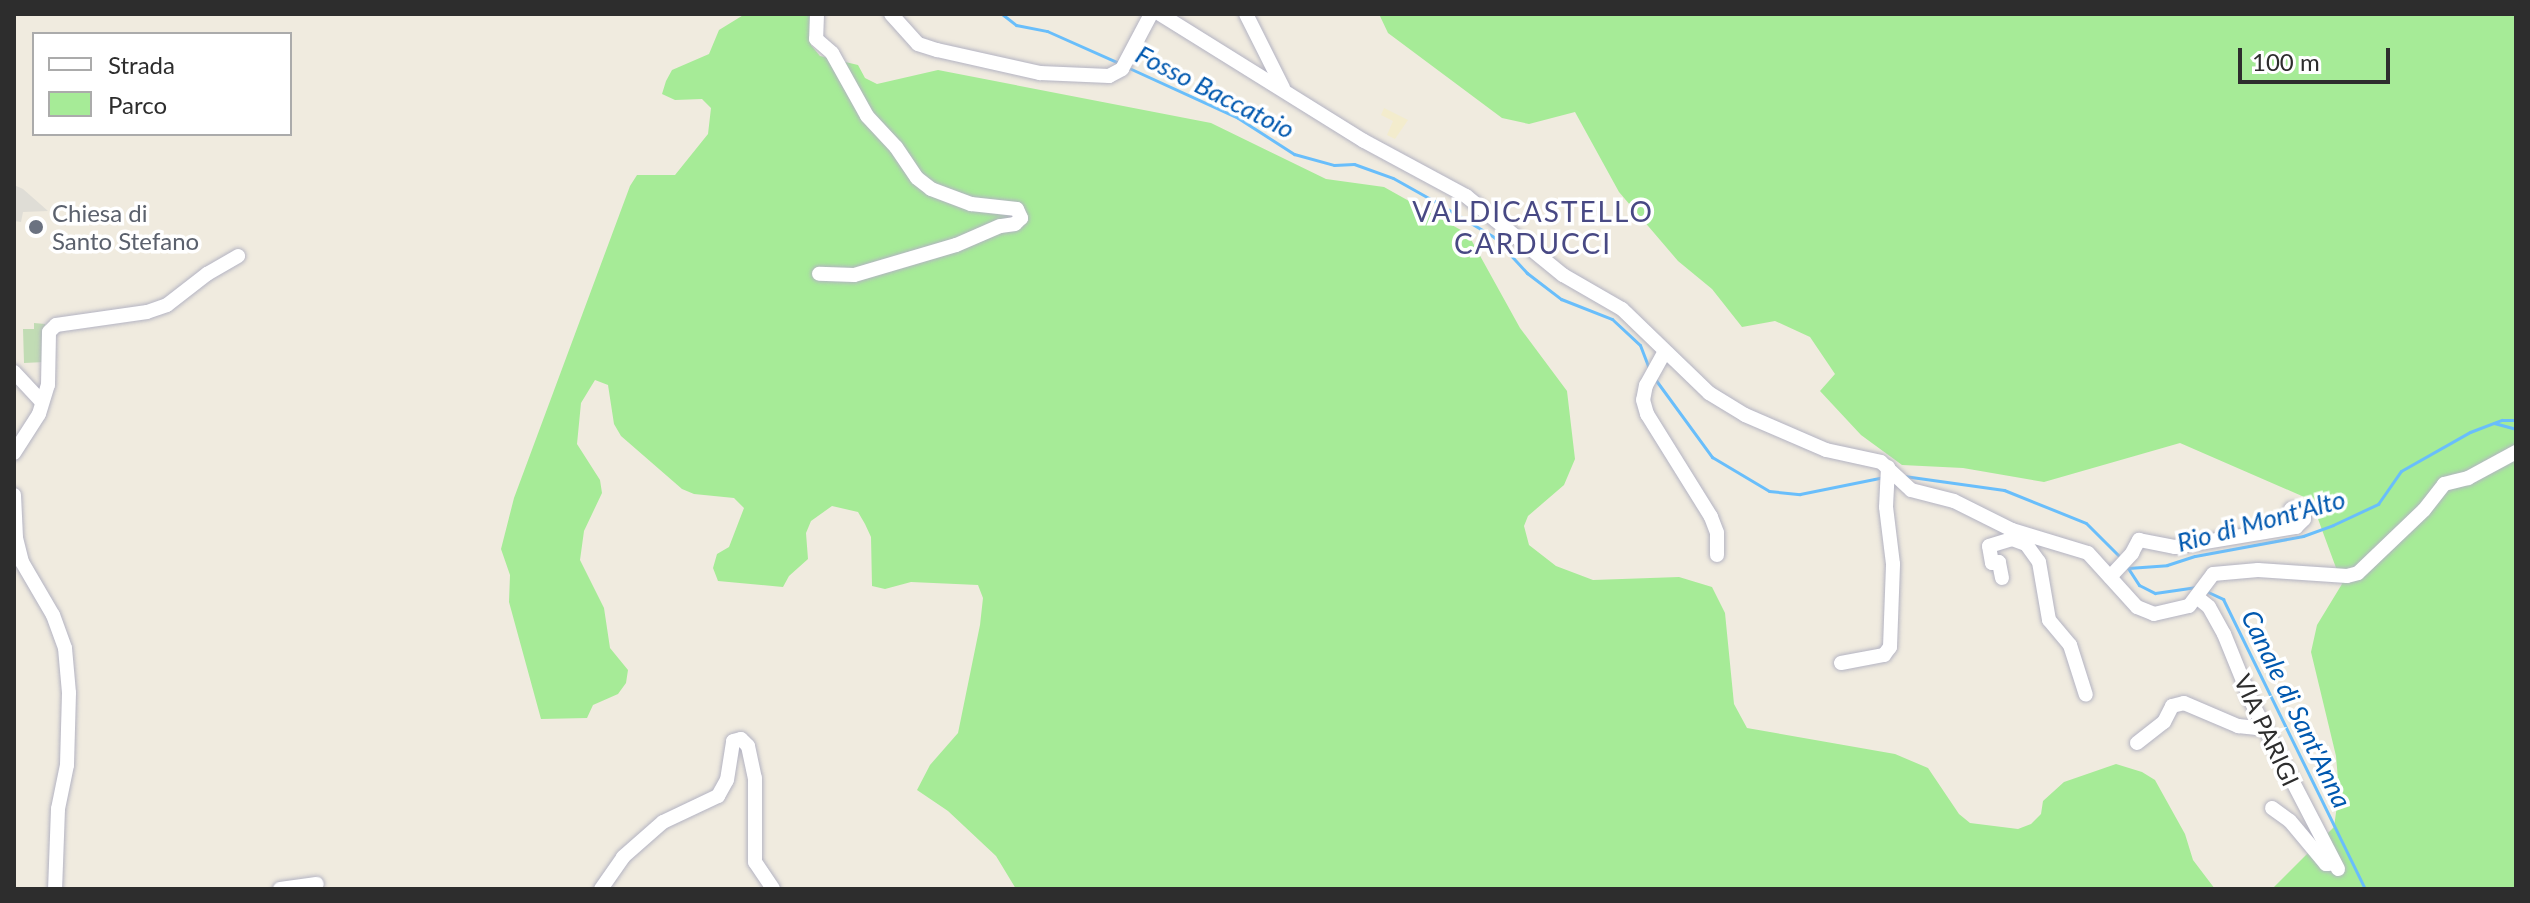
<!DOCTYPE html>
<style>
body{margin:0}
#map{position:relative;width:2530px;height:903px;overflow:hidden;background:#f0ebdf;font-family:Lato,sans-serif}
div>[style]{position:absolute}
.education>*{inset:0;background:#f3eccd}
.green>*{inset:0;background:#a6eb97}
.cemetery>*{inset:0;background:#c1dcb4}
.plaza>*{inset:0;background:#dfddd6}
.stream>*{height:3px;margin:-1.5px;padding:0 1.5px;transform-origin:1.5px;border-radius:1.5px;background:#69befb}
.roads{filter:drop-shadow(0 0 2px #b3b3c2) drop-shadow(0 0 2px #b3b3c2)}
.minor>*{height:14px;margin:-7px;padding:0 7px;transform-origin:7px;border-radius:7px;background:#fff}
.dots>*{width:22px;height:22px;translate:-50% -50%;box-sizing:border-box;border:4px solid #fff;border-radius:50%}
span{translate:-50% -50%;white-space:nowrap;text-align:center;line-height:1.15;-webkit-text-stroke:7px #fff;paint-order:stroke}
.worship-label{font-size:24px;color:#5b616d}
.left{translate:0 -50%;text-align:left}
.street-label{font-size:24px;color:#2d2d2d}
.water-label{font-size:26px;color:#0058af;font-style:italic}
.quarter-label{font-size:28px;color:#484984;letter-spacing:2px}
.frame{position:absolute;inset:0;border:16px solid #2d2d2d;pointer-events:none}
.legend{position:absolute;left:32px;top:32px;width:260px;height:104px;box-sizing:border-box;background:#fff;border:2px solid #ababab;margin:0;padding:10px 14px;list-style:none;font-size:24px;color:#2d2d2d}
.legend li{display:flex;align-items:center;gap:16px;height:40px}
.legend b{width:40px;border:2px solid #ababab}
.scale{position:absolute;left:2238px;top:48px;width:152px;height:36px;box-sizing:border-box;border:4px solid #2d2d2d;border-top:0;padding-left:10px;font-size:24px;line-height:28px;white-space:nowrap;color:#2d2d2d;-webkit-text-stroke:6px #fff;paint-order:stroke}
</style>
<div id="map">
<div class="education">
<i style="clip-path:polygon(1384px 108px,1408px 120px,1395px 139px,1387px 135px,1393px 121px,1381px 115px)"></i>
</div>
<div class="green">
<i style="clip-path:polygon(745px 14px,810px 14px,811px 45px,820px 56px,858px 65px,865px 78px,877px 84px,938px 70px,1211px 123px,1326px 179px,1384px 187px,1468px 234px,1520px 328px,1567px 391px,1575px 459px,1564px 485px,1528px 516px,1524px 526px,1529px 545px,1556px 566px,1593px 580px,1679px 577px,1712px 587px,1725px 613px,1734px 704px,1747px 728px,1895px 754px,1928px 768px,1959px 814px,1970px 823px,2018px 829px,2031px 824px,2041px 814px,2043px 801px,2064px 782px,2116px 764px,2142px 772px,2155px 780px,2185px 834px,2193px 860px,2215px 889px,1016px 889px,996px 856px,948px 811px,917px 790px,930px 765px,958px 733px,980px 625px,983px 598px,978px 585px,911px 582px,885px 589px,872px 586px,871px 537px,865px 524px,858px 512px,832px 506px,811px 521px,806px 533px,808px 559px,789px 576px,783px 587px,718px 581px,713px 568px,717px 554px,729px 547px,744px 508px,734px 498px,694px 494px,682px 489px,621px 436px,614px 424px,608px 385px,595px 380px,581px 403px,577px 444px,600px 480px,602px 493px,584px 531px,580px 560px,604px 608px,610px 648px,628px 670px,626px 683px,618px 694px,593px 705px,587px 718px,541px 719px,509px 602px,510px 575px,501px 549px,514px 498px,630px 186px,637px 175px,675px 175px,708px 134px,711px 108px,702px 99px,675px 100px,662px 94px,666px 81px,672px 70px,709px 54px,719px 30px)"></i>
<i style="clip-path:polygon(1379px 14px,2516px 14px,2516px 889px,2272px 889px,2334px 827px,2339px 791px,2336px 756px,2311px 652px,2317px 625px,2342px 584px,2311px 500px,2180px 443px,2044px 482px,1963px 468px,1902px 465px,1861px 435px,1820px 391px,1835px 374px,1810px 337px,1775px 321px,1742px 327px,1712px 289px,1678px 261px,1619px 192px,1575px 112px,1529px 124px,1502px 118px,1388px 33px)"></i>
</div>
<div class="cemetery">
<i style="clip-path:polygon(34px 323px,45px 324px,45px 362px,24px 363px,23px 329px,34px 329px)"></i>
</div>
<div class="plaza">
<i style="clip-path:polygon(14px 185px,23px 189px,48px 211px,23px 212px,21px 222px,14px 221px)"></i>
</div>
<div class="stream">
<i style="left:1002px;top:14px;width:18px;rotate:38deg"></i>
<i style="left:1016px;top:25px;width:32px;rotate:11deg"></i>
<i style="left:1047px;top:31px;width:79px;rotate:24deg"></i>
<i style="left:1129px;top:68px;width:120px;rotate:24.6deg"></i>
<i style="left:1238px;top:118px;width:67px;rotate:32.7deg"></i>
<i style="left:1294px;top:154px;width:41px;rotate:15.4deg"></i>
<i style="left:1334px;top:165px;width:20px;rotate:-3deg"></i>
<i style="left:1354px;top:164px;width:41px;rotate:19.7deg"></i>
<i style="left:1393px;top:178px;width:47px;rotate:29.3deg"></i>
<i style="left:1434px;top:201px;width:70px;rotate:31deg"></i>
<i style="left:1494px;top:237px;width:49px;rotate:47.5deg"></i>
<i style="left:1527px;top:273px;width:43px;rotate:37.4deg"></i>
<i style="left:1561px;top:299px;width:55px;rotate:21.4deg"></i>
<i style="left:1612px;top:319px;width:38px;rotate:43deg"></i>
<i style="left:1640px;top:345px;width:26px;rotate:69deg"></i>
<i style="left:1655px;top:379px;width:97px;rotate:53.8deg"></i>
<i style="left:1712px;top:457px;width:66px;rotate:30.8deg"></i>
<i style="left:1769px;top:491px;width:31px;rotate:6deg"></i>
<i style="left:1800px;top:494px;width:86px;rotate:-11.4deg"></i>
<i style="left:2494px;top:423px;width:23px;rotate:15deg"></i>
<i style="left:1904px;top:476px;width:101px;rotate:8deg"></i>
<i style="left:2004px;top:490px;width:88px;rotate:21.9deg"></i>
<i style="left:2086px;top:523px;width:51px;rotate:45deg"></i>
<i style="left:2126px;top:565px;width:24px;rotate:57deg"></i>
<i style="left:2139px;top:585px;width:18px;rotate:27deg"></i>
<i style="left:2155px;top:593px;width:42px;rotate:-8.1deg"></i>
<i style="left:2128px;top:568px;width:39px;rotate:-4deg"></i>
<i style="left:2167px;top:565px;width:29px;rotate:-18deg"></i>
<i style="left:2195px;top:556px;width:110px;rotate:-10.5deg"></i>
<i style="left:2303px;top:536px;width:32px;rotate:-20deg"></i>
<i style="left:2333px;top:525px;width:50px;rotate:-25deg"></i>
<i style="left:2378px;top:504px;width:40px;rotate:-55.1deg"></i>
<i style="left:2401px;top:471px;width:79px;rotate:-29.5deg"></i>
<i style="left:2470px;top:432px;width:34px;rotate:-21deg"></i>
<i style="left:2502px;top:420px;width:14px"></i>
<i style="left:2208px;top:592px;width:17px;rotate:25deg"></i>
<i style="left:2223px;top:599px;width:323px;rotate:63.9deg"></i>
</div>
<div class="roads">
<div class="minor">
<i style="left:817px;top:14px;width:25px;rotate:92deg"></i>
<i style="left:816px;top:39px;width:21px;rotate:41deg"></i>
<i style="left:832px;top:53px;width:72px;rotate:60.9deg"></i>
<i style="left:867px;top:116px;width:42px;rotate:46.9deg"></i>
<i style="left:896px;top:147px;width:37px;rotate:56deg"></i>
<i style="left:917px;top:178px;width:18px;rotate:38deg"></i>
<i style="left:931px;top:189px;width:43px;rotate:20.6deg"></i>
<i style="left:971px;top:204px;width:46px;rotate:6.2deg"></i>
<i style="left:1017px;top:209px;width:10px;rotate:66deg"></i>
<i style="left:1021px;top:218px;width:8px;rotate:135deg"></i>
<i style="left:1015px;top:224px;width:15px;rotate:172deg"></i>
<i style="left:1000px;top:226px;width:48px;rotate:156.6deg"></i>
<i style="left:956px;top:245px;width:106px;rotate:163.6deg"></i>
<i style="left:854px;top:275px;width:35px;rotate:-178deg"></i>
<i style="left:891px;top:14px;width:40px;rotate:48deg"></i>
<i style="left:918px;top:44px;width:20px;rotate:18deg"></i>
<i style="left:937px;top:50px;width:106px;rotate:12.6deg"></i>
<i style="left:1040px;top:73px;width:69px;rotate:2.5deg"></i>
<i style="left:1109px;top:76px;width:15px;rotate:-28deg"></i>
<i style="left:1122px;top:69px;width:62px;rotate:-62.2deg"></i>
<i style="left:1160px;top:14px;width:240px;rotate:31.9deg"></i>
<i style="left:1364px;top:141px;width:116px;rotate:28.3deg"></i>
<i style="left:1466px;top:196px;width:125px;rotate:39.2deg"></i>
<i style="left:1563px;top:275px;width:68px;rotate:30deg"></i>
<i style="left:1622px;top:309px;width:121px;rotate:44deg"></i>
<i style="left:1709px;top:393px;width:42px;rotate:31.4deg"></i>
<i style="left:1745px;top:415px;width:88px;rotate:23.4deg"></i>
<i style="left:1826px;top:450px;width:56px;rotate:12.3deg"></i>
<i style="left:1881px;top:462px;width:41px;rotate:43deg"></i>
<i style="left:1911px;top:490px;width:44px;rotate:14.3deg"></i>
<i style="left:1954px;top:501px;width:65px;rotate:26.6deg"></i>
<i style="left:2012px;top:530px;width:79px;rotate:16.8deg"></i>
<i style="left:2088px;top:553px;width:73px;rotate:47.8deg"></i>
<i style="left:2137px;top:607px;width:18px;rotate:22deg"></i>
<i style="left:2154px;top:614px;width:36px;rotate:-13deg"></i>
<i style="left:2189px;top:606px;width:40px;rotate:-53deg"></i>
<i style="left:2213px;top:574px;width:45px;rotate:-5.1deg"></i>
<i style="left:2258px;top:570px;width:89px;rotate:3.9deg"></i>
<i style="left:2347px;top:576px;width:11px;rotate:-15deg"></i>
<i style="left:2358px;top:573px;width:91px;rotate:-43.7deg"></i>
<i style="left:2424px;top:510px;width:33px;rotate:-52deg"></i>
<i style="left:2444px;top:484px;width:25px;rotate:-14deg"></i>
<i style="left:2468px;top:478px;width:55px;rotate:-28.4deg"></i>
<i style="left:1246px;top:14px;width:83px;rotate:63.4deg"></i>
<i style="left:1664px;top:353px;width:37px;rotate:119deg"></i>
<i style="left:1646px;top:385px;width:15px;rotate:101deg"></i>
<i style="left:1643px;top:400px;width:15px;rotate:74deg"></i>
<i style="left:1647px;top:414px;width:121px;rotate:58.1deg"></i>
<i style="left:1711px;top:517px;width:17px;rotate:69deg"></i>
<i style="left:1717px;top:533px;width:22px;rotate:90deg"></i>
<i style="left:14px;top:372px;width:40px;rotate:47deg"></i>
<i style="left:14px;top:453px;width:46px;rotate:-57.3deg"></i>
<i style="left:39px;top:414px;width:30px;rotate:-73deg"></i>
<i style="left:48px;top:385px;width:53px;rotate:-88.9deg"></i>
<i style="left:49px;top:332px;width:10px;rotate:-45deg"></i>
<i style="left:56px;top:325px;width:92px;rotate:-8.1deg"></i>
<i style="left:147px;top:312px;width:21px;rotate:-19deg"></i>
<i style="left:167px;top:305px;width:51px;rotate:-37.8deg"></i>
<i style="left:207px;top:274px;width:36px;rotate:-30deg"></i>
<i style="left:14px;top:495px;width:43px;rotate:87.3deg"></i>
<i style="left:16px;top:538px;width:25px;rotate:76deg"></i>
<i style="left:22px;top:562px;width:61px;rotate:59.7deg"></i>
<i style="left:53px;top:615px;width:35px;rotate:70deg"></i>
<i style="left:65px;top:648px;width:45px;rotate:84.9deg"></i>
<i style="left:69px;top:693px;width:72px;rotate:91.6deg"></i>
<i style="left:67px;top:765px;width:45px;rotate:101.6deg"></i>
<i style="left:58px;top:809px;width:80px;rotate:92.1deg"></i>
<i style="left:2012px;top:539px;width:15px;rotate:20deg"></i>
<i style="left:2026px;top:544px;width:22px;rotate:54deg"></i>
<i style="left:2039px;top:562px;width:59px;rotate:80.2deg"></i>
<i style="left:2049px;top:620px;width:33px;rotate:50deg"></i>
<i style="left:2070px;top:645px;width:52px;rotate:72.3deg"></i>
<i style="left:2110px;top:577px;width:33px;rotate:-47deg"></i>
<i style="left:2132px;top:553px;width:15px;rotate:-62deg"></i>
<i style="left:2139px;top:540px;width:37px;rotate:11deg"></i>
<i style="left:2175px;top:547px;width:123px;rotate:-9.4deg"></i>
<i style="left:2296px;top:527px;width:11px;rotate:-45deg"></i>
<i style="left:2304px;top:519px;width:9px;rotate:-90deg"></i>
<i style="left:2304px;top:510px;width:13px;rotate:-176deg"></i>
<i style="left:2002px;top:578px;width:16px;rotate:-101deg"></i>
<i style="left:1999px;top:562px;width:7px;rotate:172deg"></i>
<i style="left:1992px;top:563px;width:17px;rotate:-100deg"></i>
<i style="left:1989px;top:546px;width:24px;rotate:-17deg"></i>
<i style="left:2198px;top:598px;width:14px;rotate:39deg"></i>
<i style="left:2209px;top:607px;width:31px;rotate:61deg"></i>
<i style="left:2224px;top:634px;width:74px;rotate:67.9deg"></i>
<i style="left:2252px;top:703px;width:187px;rotate:62.6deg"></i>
<i style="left:1841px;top:663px;width:44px;rotate:-10.5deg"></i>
<i style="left:1884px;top:655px;width:10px;rotate:-53deg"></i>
<i style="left:1890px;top:647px;width:83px;rotate:-87.9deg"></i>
<i style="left:1893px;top:564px;width:57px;rotate:-97deg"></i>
<i style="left:1886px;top:507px;width:40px;rotate:-87.1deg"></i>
<i style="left:2137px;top:743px;width:34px;rotate:-38deg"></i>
<i style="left:2164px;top:722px;width:18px;rotate:-63deg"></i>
<i style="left:2172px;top:706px;width:12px;rotate:-14deg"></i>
<i style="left:2184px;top:703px;width:59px;rotate:23.1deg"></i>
<i style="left:2238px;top:726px;width:19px;rotate:6deg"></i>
<i style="left:2257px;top:728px;width:9px;rotate:-32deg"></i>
<i style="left:2272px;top:808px;width:22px;rotate:36deg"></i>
<i style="left:2290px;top:821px;width:56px;rotate:50.1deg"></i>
<i style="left:2326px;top:864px;width:3px"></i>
<i style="left:280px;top:889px;width:37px;rotate:-8deg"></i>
<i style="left:601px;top:889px;width:39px;rotate:-55deg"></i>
<i style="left:623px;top:857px;width:53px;rotate:-41.2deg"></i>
<i style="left:663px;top:822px;width:61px;rotate:-25.3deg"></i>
<i style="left:718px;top:796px;width:18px;rotate:-61deg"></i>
<i style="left:727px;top:780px;width:39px;rotate:-81deg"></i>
<i style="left:733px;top:741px;width:8px;rotate:-14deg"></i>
<i style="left:741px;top:739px;width:10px;rotate:45deg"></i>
<i style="left:748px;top:746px;width:33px;rotate:78deg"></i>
<i style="left:755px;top:778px;width:84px;rotate:90deg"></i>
<i style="left:755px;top:862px;width:32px;rotate:56deg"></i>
</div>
</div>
<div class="dots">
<i style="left:36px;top:227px;background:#6b7280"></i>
</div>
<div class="worship-label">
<span class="left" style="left:52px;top:227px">Chiesa di<br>Santo Stefano</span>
</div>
<div class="street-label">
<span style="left:2267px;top:730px;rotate:65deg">VIA PARIGI</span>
</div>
<div class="water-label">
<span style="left:1215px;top:92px;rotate:27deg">Fosso Baccatoio</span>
<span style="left:2261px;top:521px;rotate:-15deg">Rio di Mont'Alto</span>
<span style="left:2296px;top:709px;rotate:64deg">Canale di Sant'Anna</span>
</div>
<div class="quarter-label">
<span style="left:1533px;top:227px">VALDICASTELLO<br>CARDUCCI</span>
</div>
<div class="frame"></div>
<ul class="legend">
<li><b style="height:10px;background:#fff"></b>Strada</li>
<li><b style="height:22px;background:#a6eb97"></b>Parco</li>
</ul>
<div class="scale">100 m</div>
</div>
